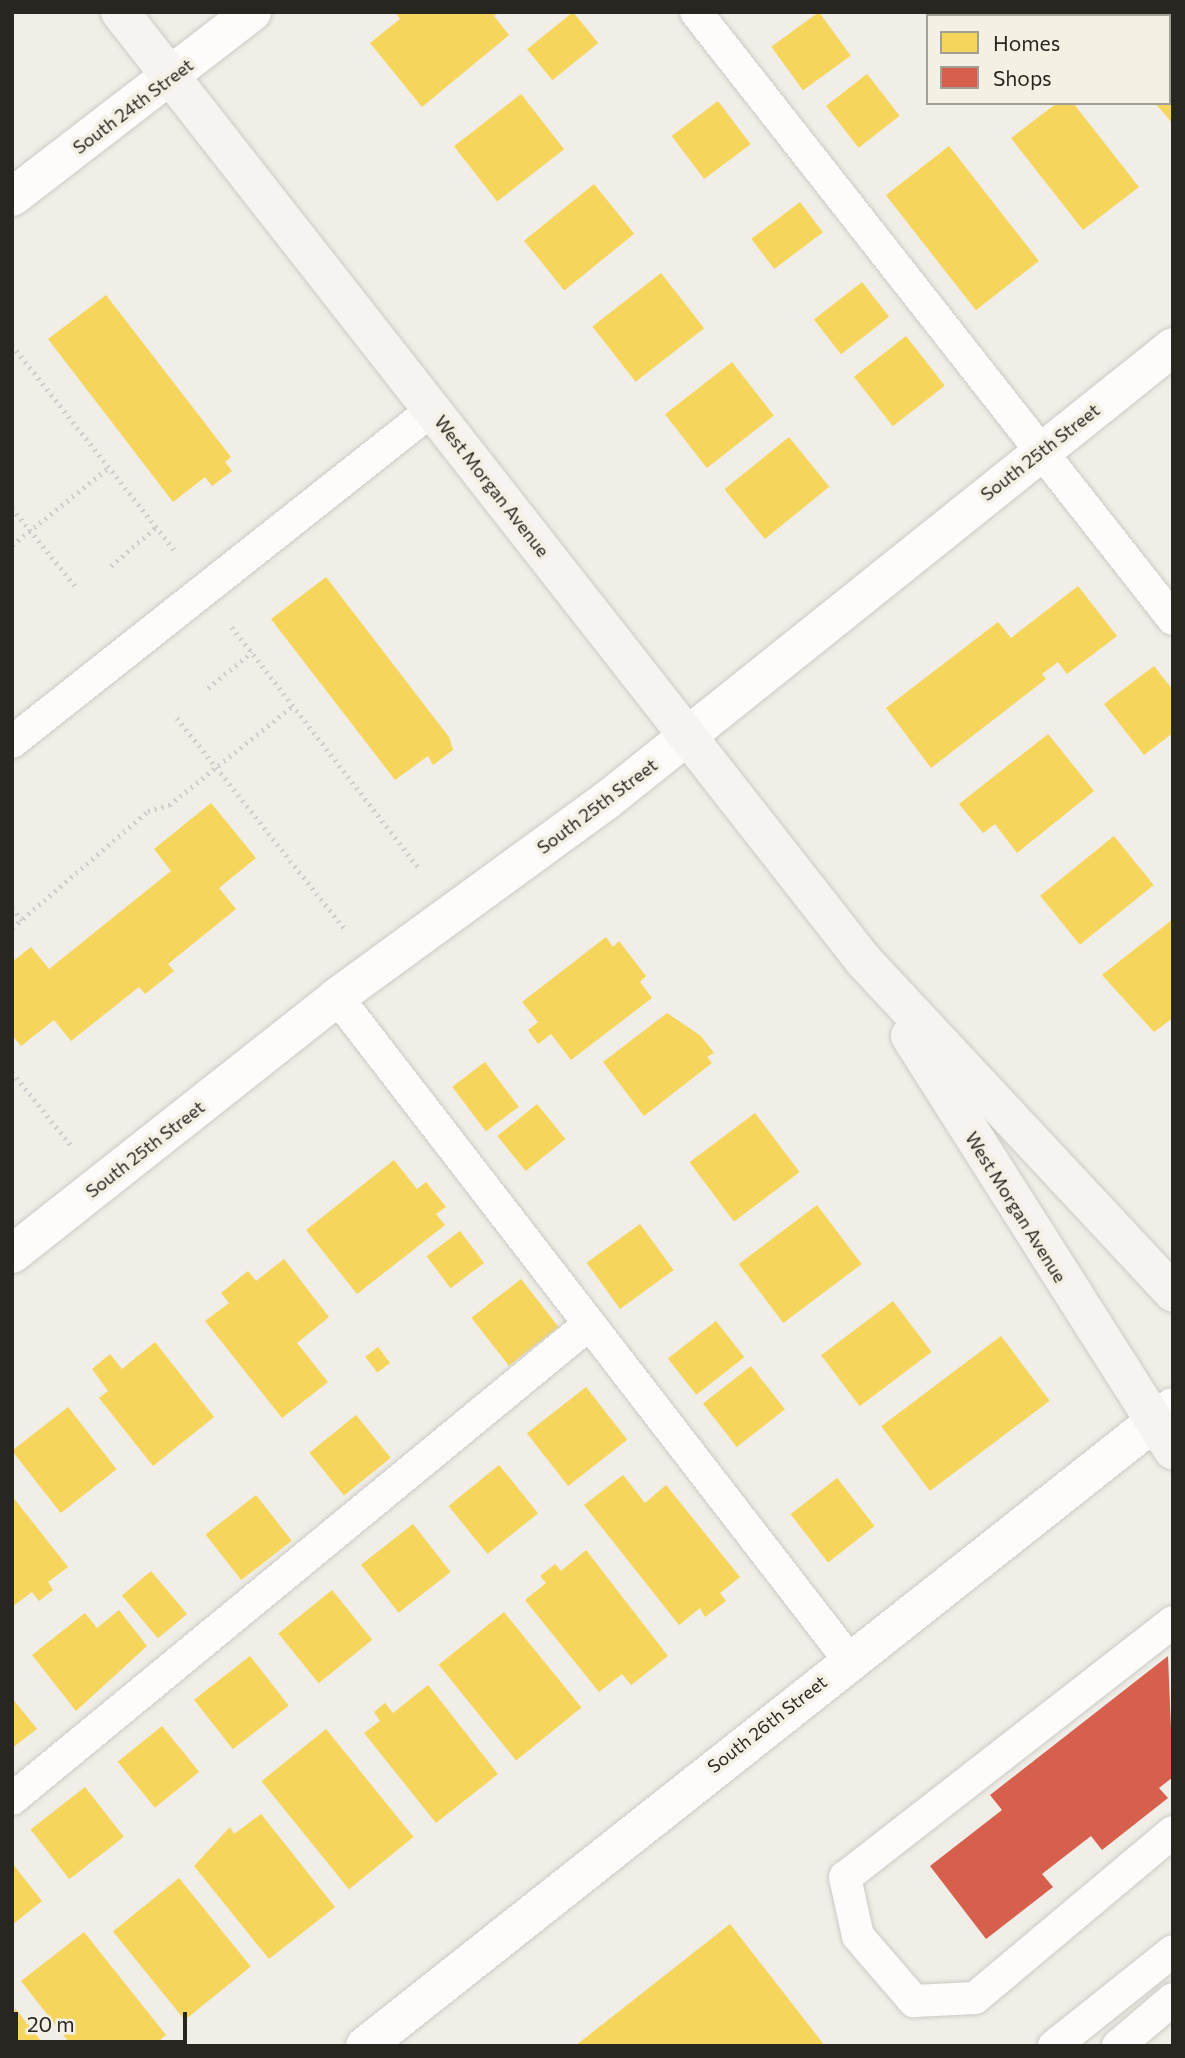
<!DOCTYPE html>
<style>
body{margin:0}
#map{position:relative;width:1185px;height:2058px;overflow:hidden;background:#f0eee7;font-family:Commissioner,sans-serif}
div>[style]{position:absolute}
.homes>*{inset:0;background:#f6d55c;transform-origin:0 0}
.shops>*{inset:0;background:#d6604d}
.path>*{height:4.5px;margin-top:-2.25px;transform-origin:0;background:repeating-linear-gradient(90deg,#cececc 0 2px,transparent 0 7px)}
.roads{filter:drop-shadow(0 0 2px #cccac5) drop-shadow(0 0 2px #cccac5)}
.lane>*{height:32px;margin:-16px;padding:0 16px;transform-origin:16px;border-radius:16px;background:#fdfcfb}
.street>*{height:38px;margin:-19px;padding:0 19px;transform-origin:19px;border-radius:19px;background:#fdfcfb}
.secondary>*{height:38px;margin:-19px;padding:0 19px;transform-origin:19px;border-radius:19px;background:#f7f3f1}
span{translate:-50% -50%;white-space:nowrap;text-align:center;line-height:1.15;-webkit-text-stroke:7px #f4f0e3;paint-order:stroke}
.street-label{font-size:18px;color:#272621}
.frame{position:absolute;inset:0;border:14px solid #272621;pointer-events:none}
.legend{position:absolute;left:926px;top:14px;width:245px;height:91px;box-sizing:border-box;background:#f4f0e3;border:2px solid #a29f95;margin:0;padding:9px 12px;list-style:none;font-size:21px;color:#272621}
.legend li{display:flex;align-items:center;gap:14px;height:35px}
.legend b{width:35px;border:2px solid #a29f95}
.scale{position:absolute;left:14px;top:2012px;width:173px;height:32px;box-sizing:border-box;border:4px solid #272621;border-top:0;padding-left:9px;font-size:21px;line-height:24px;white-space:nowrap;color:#272621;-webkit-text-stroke:5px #f4f0e3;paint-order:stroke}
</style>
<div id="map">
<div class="homes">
<i style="clip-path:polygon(395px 12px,499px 12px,494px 16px,509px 35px,422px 107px,370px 43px,400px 19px)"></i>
<i style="left:573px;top:12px;width:40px;height:59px;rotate:51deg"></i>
<i style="left:819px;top:12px;width:54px;height:59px;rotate:54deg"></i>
<i style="clip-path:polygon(998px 12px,1044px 12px,1039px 16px)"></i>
<i style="clip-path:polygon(1173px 21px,1173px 124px,1155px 103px,1169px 103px)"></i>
<i style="left:867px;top:74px;width:53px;height:52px;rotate:52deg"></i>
<i style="left:521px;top:94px;width:70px;height:85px;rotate:52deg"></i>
<i style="left:718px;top:101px;width:54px;height:58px;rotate:53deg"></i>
<i style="clip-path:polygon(1057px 103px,1073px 103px,1139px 187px,1083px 230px,1011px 138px)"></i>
<i style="left:949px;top:146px;width:146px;height:80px;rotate:52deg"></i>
<i style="left:594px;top:184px;width:64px;height:90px;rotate:51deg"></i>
<i style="left:800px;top:202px;width:38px;height:61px;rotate:53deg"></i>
<i style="left:661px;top:273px;width:70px;height:87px;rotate:52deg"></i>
<i style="left:862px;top:282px;width:44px;height:61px;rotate:52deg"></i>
<i style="clip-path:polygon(106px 295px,231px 457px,225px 462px,232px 471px,212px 486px,205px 477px,173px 502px,48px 339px)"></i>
<i style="left:906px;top:336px;width:63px;height:66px;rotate:52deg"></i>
<i style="left:732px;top:362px;width:68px;height:85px;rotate:52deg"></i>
<i style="left:789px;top:437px;width:64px;height:83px;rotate:51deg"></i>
<i style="clip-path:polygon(326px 577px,449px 737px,453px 750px,433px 765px,428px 756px,395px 780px,271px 619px)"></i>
<i style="clip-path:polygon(1078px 586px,1117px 636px,1067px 674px,1058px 662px,1042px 674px,1046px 679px,931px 768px,886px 708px,998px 622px,1011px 638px)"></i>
<i style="clip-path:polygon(1154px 666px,1173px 690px,1173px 733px,1144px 755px,1104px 704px)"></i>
<i style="clip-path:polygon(1048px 734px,1094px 791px,1017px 853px,995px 824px,983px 833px,959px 804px)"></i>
<i style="clip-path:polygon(211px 803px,256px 858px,219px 888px,236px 909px,168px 964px,174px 971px,145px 994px,139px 987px,71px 1041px,54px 1020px,21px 1046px,12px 1035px,12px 962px,31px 947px,49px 969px,171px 871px,154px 849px)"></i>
<i style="left:1114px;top:836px;width:63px;height:95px;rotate:51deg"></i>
<i style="clip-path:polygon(1173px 919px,1173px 1018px,1154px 1032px,1102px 975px)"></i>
<i style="clip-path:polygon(606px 937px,613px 947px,619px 941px,646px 976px,640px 982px,652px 998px,571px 1060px,551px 1034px,538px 1044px,528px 1030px,538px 1022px,522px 1002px)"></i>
<i style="clip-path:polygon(667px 1013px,701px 1036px,714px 1053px,707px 1057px,712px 1063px,644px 1116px,603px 1062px)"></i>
<i style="left:485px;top:1062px;width:56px;height:41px;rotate:53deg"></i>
<i style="left:537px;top:1104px;width:45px;height:51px;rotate:51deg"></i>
<i style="left:755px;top:1113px;width:74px;height:82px;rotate:53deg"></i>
<i style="clip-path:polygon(394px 1160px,417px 1189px,426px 1182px,446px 1207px,436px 1214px,445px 1225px,357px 1294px,306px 1230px)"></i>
<i style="left:817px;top:1205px;width:74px;height:98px;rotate:53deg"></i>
<i style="left:640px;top:1224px;width:57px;height:66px;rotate:54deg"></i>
<i style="left:460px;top:1231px;width:40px;height:42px;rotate:53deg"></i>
<i style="clip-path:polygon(284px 1259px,329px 1317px,297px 1343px,328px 1382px,282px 1418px,205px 1321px,229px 1303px,221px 1293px,248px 1271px,256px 1281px)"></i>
<i style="left:521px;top:1279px;width:61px;height:63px;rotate:52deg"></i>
<i style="left:893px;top:1301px;width:64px;height:90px;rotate:53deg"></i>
<i style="left:716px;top:1321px;width:46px;height:61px;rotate:52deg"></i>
<i style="left:1001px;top:1336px;width:81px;height:150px;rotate:53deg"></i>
<i style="clip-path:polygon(155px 1342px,214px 1417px,153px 1466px,99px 1398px,108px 1391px,92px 1369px,110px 1354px,122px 1369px)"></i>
<i style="left:378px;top:1347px;width:20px;height:16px;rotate:53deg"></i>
<i style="left:751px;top:1366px;width:55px;height:61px;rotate:52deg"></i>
<i style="left:586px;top:1387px;width:67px;height:75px;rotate:52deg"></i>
<i style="left:68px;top:1407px;width:79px;height:71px;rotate:52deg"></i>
<i style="left:356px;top:1415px;width:55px;height:60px;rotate:51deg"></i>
<i style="left:499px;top:1465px;width:62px;height:65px;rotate:51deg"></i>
<i style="clip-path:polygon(623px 1475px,645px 1503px,666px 1485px,740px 1577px,720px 1593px,726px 1601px,705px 1617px,700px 1608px,679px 1625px,584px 1505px)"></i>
<i style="left:837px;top:1478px;width:61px;height:59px;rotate:52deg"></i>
<i style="left:256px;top:1495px;width:58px;height:64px;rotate:52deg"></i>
<i style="clip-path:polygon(12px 1496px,68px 1567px,48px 1582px,53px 1590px,39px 1601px,32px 1592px,12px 1607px)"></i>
<i style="left:413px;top:1524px;width:61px;height:66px;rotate:52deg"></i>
<i style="clip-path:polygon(586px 1550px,668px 1656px,631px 1685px,622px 1674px,599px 1692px,525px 1600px,546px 1583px,540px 1576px,555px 1564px,561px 1571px)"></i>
<i style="left:151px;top:1571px;width:56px;height:38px;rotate:50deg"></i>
<i style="left:332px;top:1590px;width:64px;height:69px;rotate:51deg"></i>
<i style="clip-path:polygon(119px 1610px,147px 1646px,76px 1711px,32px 1655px,85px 1613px,97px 1628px)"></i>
<i style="left:504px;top:1612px;width:123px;height:84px;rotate:51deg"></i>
<i style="left:250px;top:1656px;width:63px;height:71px;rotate:52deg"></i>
<i style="clip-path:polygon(428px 1685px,498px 1774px,436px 1823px,364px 1733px,380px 1721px,374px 1712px,385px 1703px,393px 1713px)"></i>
<i style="clip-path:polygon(12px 1698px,37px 1729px,12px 1748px)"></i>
<i style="left:162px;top:1726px;width:59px;height:57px;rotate:51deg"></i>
<i style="left:326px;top:1729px;width:139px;height:83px;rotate:51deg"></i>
<i style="left:85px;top:1787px;width:63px;height:69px;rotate:52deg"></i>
<i style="clip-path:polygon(261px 1814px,335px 1907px,269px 1959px,194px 1866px,230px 1827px,234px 1834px)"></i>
<i style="clip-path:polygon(12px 1863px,42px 1901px,12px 1925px)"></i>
<i style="left:179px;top:1878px;width:114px;height:85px;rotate:51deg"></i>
<i style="clip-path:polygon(730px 1924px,825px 2046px,575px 2046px)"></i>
<i style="clip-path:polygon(84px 1932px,166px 2035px,153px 2046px,72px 2046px,21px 1981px)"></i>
<i style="clip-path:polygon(15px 2008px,45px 2046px,12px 2046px)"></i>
</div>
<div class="shops">
<i style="clip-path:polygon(1168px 1656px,1173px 1777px,1159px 1788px,1168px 1798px,1102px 1850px,1091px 1836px,1042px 1874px,1053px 1887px,986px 1939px,930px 1866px,1002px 1810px,990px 1795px)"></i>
</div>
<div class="path">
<i style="left:12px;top:345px;width:265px;rotate:51.6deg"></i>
<i style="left:12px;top:508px;width:102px;rotate:51deg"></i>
<i style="left:12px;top:545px;width:123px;rotate:-38.7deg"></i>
<i style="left:111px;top:566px;width:60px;rotate:-40.9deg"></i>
<i style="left:232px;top:627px;width:305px;rotate:52.2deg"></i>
<i style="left:208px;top:688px;width:57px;rotate:-39.3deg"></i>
<i style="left:177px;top:718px;width:268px;rotate:51.5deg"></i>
<i style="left:12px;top:908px;width:16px;rotate:50deg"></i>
<i style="left:12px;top:928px;width:179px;rotate:-40.7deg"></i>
<i style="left:148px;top:811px;width:22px;rotate:-16deg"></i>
<i style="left:169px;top:805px;width:160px;rotate:-38.7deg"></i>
<i style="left:12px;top:1072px;width:94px;rotate:51.1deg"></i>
</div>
<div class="roads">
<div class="lane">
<i style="left:696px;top:12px;width:772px;rotate:51.84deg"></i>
<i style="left:12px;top:742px;width:535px;rotate:-38.33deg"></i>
<i style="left:337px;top:997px;width:838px;rotate:52.32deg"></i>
<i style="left:1173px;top:1622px;width:415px;rotate:142.1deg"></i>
<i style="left:845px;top:1877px;width:60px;rotate:77.6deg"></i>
<i style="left:858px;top:1936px;width:86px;rotate:49.3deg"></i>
<i style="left:914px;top:2001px;width:61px;rotate:-2.8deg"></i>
<i style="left:975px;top:1998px;width:258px;rotate:-40deg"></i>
<i style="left:12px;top:1799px;width:746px;rotate:-39.45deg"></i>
<i style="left:1054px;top:2046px;width:152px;rotate:-38.6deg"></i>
<i style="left:1118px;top:2046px;width:72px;rotate:-40.5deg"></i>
</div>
<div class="street">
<i style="left:12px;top:197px;width:303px;rotate:-37.6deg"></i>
<i style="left:12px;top:1254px;width:414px;rotate:-38.3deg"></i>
<i style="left:337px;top:997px;width:333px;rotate:-36.1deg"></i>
<i style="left:606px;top:801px;width:726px;rotate:-38.68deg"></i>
<i style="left:365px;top:2046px;width:1030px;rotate:-38.34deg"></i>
</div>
<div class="secondary">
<i style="left:120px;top:12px;width:1204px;rotate:51.91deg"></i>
<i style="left:863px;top:960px;width:455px;rotate:47deg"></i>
<i style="left:910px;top:1036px;width:491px;rotate:57.6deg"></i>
</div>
</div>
<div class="street-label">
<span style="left:133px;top:106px;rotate:-37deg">South 24th Street</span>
<span style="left:1040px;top:452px;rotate:-38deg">South 25th Street</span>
<span style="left:492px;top:486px;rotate:52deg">West Morgan Avenue</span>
<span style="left:597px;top:806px;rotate:-37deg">South 25th Street</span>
<span style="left:145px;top:1149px;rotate:-38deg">South 25th Street</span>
<span style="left:1016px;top:1207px;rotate:58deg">West Morgan Avenue</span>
<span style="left:767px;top:1724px;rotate:-38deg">South 26th Street</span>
</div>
<div class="frame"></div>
<ul class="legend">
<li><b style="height:19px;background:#f6d55c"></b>Homes</li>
<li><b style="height:19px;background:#d6604d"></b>Shops</li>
</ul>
<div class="scale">20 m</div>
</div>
